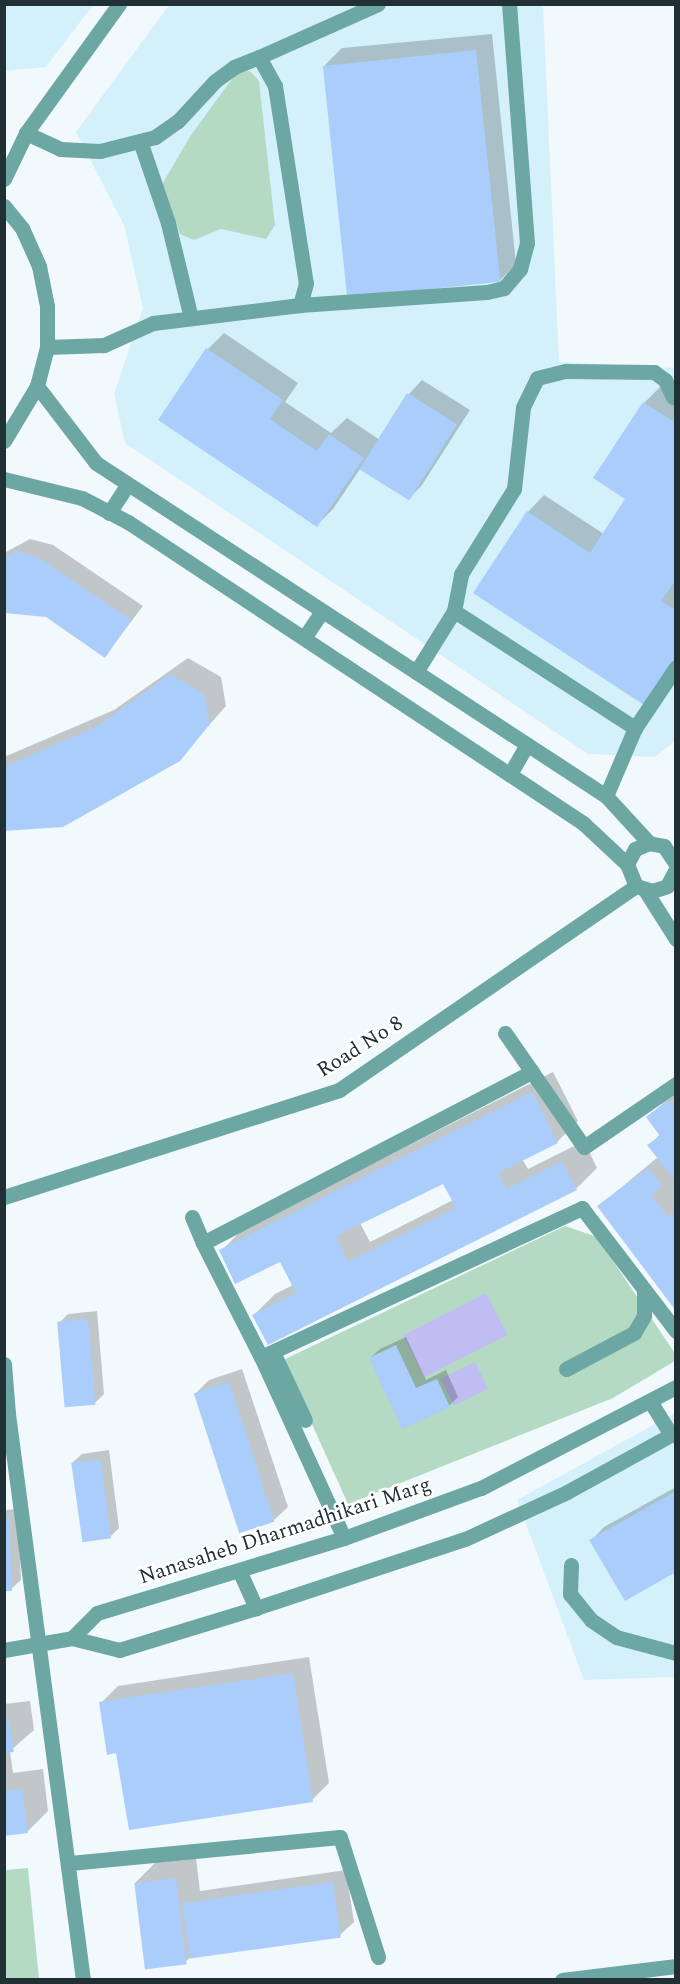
<!DOCTYPE html>
<style>
body{margin:0}
#map{position:relative;width:680px;height:1984px;overflow:hidden;background:#f2f9fc;font-family:Spectral,serif}
div>[style]{position:absolute}
.built>*{inset:0;background:#d4f1fb}
.green>*{inset:0;background:#b4dac4}
.water>*{inset:0;background:#c0bdf2;transform-origin:0 0}
.shadow>*{inset:0;background:#0003}
.building>*{inset:0;background:#aacdfb;transform-origin:0 0}
.minor>*{height:15px;margin:-7.5px;padding:0 7.5px;transform-origin:7.5px;border-radius:7.5px;background:#6da7a4}
span{translate:-50% -50%;white-space:nowrap;text-align:center;line-height:1.15;-webkit-text-stroke:5px #fff;paint-order:stroke}
.street-label{font-size:21px;color:#203035}
.frame{position:absolute;inset:0;border:6px solid #203035;pointer-events:none}
</style>
<div id="map">
<div class="built">
<i style="clip-path:polygon(4px 5px,5px 4px,93px 5px,46px 67px,5px 71px)"></i>
<i style="clip-path:polygon(169px 5px,543px 5px,559px 362px,675px 368px,675px 741px,655px 757px,588px 754px,125px 443px,114px 394px,143px 308px,124px 225px,76px 132px)"></i>
<i style="clip-path:polygon(675px 1413px,675px 1677px,584px 1680px,517px 1500px)"></i>
</div>
<div class="green">
<i style="clip-path:polygon(250px 71px,259px 81px,275px 225px,266px 239px,221px 229px,194px 240px,180px 234px,161px 186px,191px 135px,237px 72px)"></i>
<i style="clip-path:polygon(565px 1226px,597px 1237px,676px 1355px,675px 1361px,613px 1398px,348px 1504px,283px 1360px)"></i>
<i style="clip-path:polygon(28px 1868px,39px 1979px,5px 1979px,5px 1870px)"></i>
</div>
<div class="water">
<i style="left:486px;top:1293px;width:47px;height:93px;rotate:63deg"></i>
<i style="left:475px;top:1362px;width:30px;height:38px;rotate:64deg"></i>
</div>
<div class="shadow">
<i style="clip-path:polygon(492px 34px,516px 264px,499px 281px,325px 65px,342px 48px)"></i>
<i style="clip-path:polygon(224px 333px,298px 383px,285px 402px,331px 433px,347px 418px,380px 440px,409px 394px,422px 380px,470px 410px,422px 485px,409px 499px,360px 469px,333px 509px,317px 525px,208px 349px)"></i>
<i style="clip-path:polygon(661px 386px,676px 396px,676px 664px,528px 512px,544px 495px,604px 534px,627px 499px,644px 403px)"></i>
<i style="clip-path:polygon(30px 539px,53px 545px,143px 606px,105px 656px,46px 616px,4px 611px,4px 553px)"></i>
<i style="clip-path:polygon(188px 658px,221px 677px,226px 706px,179px 759px,4px 829px,4px 757px,114px 710px)"></i>
<i style="clip-path:polygon(evenodd,553px 1072px,578px 1121px,557px 1142px,522px 1159px,528px 1169px,584px 1141px,597px 1168px,576px 1189px,254px 1315px,275px 1294px,293px 1285px,281px 1260px,221px 1251px,242px 1230px,553px 1072px,444px 1182px,453px 1200px,370px 1242px,360px 1223px,444px 1182px)"></i>
<i style="clip-path:polygon(676px 1091px,676px 1308px,599px 1206px,658px 1157px,649px 1146px,660px 1134px,648px 1118px)"></i>
<i style="clip-path:polygon(97px 1311px,104px 1394px,95px 1403px,59px 1323px,68px 1314px)"></i>
<i style="clip-path:polygon(406px 1337px,426px 1380px,446px 1370px,458px 1397px,449px 1406px,402px 1427px,370px 1358px,380px 1349px)"></i>
<i style="clip-path:polygon(242px 1369px,288px 1507px,274px 1520px,196px 1393px,209px 1380px)"></i>
<i style="clip-path:polygon(109px 1450px,119px 1528px,110px 1537px,72px 1463px,82px 1454px)"></i>
<i style="clip-path:polygon(676px 1487px,676px 1571px,591px 1541px,604px 1527px)"></i>
<i style="clip-path:polygon(18px 1509px,21px 1580px,11px 1589px,4px 1589px,4px 1510px)"></i>
<i style="clip-path:polygon(309px 1657px,329px 1783px,312px 1800px,118px 1752px,101px 1703px,118px 1686px)"></i>
<i style="clip-path:polygon(30px 1701px,34px 1730px,10px 1751px,13px 1773px,43px 1769px,48px 1811px,27px 1832px,4px 1835px,4px 1704px)"></i>
<i style="clip-path:polygon(196px 1858px,200px 1891px,346px 1870px,354px 1922px,340px 1935px,191px 1957px,185px 1962px,135px 1883px,156px 1862px)"></i>
</div>
<div class="building">
<i style="left:476px;top:50px;width:233px;height:154px;rotate:84deg"></i>
<i style="clip-path:polygon(206px 348px,283px 400px,270px 419px,317px 451px,329px 434px,364px 458px,317px 527px,158px 420px)"></i>
<i style="left:407px;top:393px;width:59px;height:90px;rotate:32deg"></i>
<i style="clip-path:polygon(643px 402px,673px 421px,676px 418px,676px 580px,661px 601px,676px 610px,676px 658px,644px 705px,473px 593px,527px 511px,590px 553px,625px 499px,593px 478px)"></i>
<i style="clip-path:polygon(16px 551px,39px 558px,131px 620px,105px 658px,46px 617px,4px 613px,4px 558px)"></i>
<i style="clip-path:polygon(170px 674px,204px 694px,210px 724px,180px 761px,63px 827px,4px 831px,4px 767px,96px 727px)"></i>
<i style="clip-path:polygon(evenodd,532px 1092px,558px 1143px,498px 1173px,507px 1189px,562px 1161px,577px 1190px,268px 1345px,252px 1315px,296px 1293px,280px 1262px,235px 1284px,219px 1250px,532px 1092px,443px 1184px,456px 1208px,348px 1262px,336px 1236px,443px 1184px)"></i>
<i style="clip-path:polygon(668px 1100px,676px 1111px,676px 1182px,647px 1145px,660px 1136px,646px 1117px)"></i>
<i style="clip-path:polygon(648px 1168px,662px 1187px,651px 1195px,668px 1217px,676px 1211px,676px 1311px,597px 1206px)"></i>
<i style="left:88px;top:1319px;width:86px;height:31px;rotate:85deg"></i>
<i style="clip-path:polygon(396px 1345px,416px 1388px,437px 1379px,450px 1407px,402px 1429px,369px 1358px)"></i>
<i style="left:229px;top:1382px;width:147px;height:37px;rotate:72deg"></i>
<i style="left:100px;top:1459px;width:80px;height:29px;rotate:82deg"></i>
<i style="clip-path:polygon(676px 1491px,676px 1572px,625px 1601px,589px 1540px)"></i>
<i style="clip-path:polygon(4px 1518px,9px 1518px,12px 1591px,4px 1591px)"></i>
<i style="clip-path:polygon(293px 1673px,313px 1802px,129px 1830px,116px 1753px,107px 1755px,99px 1702px)"></i>
<i style="clip-path:polygon(9px 1721px,14px 1752px,4px 1753px,4px 1722px)"></i>
<i style="clip-path:polygon(22px 1789px,28px 1833px,4px 1836px,4px 1791px)"></i>
<i style="left:176px;top:1878px;width:87px;height:42px;rotate:83deg"></i>
<i style="left:333px;top:1882px;width:56px;height:152px;rotate:82deg"></i>
</div>
<div class="minor">
<i style="left:259px;top:57px;width:130px;rotate:-24deg"></i>
<i style="left:26px;top:133px;width:38px;rotate:25deg"></i>
<i style="left:60px;top:149px;width:40px;rotate:2.9deg"></i>
<i style="left:100px;top:151px;width:57px;rotate:-14.3deg"></i>
<i style="left:155px;top:137px;width:28px;rotate:-35deg"></i>
<i style="left:178px;top:121px;width:54px;rotate:-47.2deg"></i>
<i style="left:215px;top:81px;width:24px;rotate:-36deg"></i>
<i style="left:234px;top:67px;width:27px;rotate:-22deg"></i>
<i style="left:259px;top:57px;width:33px;rotate:61deg"></i>
<i style="left:275px;top:86px;width:199px;rotate:81.1deg"></i>
<i style="left:306px;top:283px;width:23px;rotate:105deg"></i>
<i style="left:300px;top:305px;width:148px;rotate:173deg"></i>
<i style="left:153px;top:323px;width:54px;rotate:155.8deg"></i>
<i style="left:104px;top:345px;width:57px;rotate:178deg"></i>
<i style="left:140px;top:141px;width:87px;rotate:71.1deg"></i>
<i style="left:168px;top:223px;width:98px;rotate:76.4deg"></i>
<i style="left:4px;top:179px;width:51px;rotate:-64.4deg"></i>
<i style="left:26px;top:133px;width:159px;rotate:-54.2deg"></i>
<i style="left:4px;top:206px;width:28px;rotate:51deg"></i>
<i style="left:22px;top:228px;width:42px;rotate:65.9deg"></i>
<i style="left:39px;top:266px;width:41px;rotate:78.7deg"></i>
<i style="left:47px;top:306px;width:41px;rotate:90deg"></i>
<i style="left:47px;top:347px;width:40px;rotate:104.4deg"></i>
<i style="left:37px;top:386px;width:64px;rotate:121deg"></i>
<i style="left:300px;top:305px;width:187px;rotate:-4deg"></i>
<i style="left:487px;top:292px;width:17px;rotate:-13deg"></i>
<i style="left:504px;top:288px;width:25px;rotate:-50deg"></i>
<i style="left:520px;top:269px;width:27px;rotate:-75deg"></i>
<i style="left:527px;top:243px;width:240px;rotate:-94.3deg"></i>
<i style="left:37px;top:386px;width:97px;rotate:52.5deg"></i>
<i style="left:96px;top:463px;width:609px;rotate:33.14deg"></i>
<i style="left:606px;top:796px;width:64px;rotate:47.5deg"></i>
<i style="left:4px;top:479px;width:80px;rotate:13.7deg"></i>
<i style="left:82px;top:498px;width:52px;rotate:27.6deg"></i>
<i style="left:128px;top:522px;width:546px;rotate:33.49deg"></i>
<i style="left:583px;top:823px;width:60px;rotate:43deg"></i>
<i style="left:109px;top:513px;width:33px;rotate:-57deg"></i>
<i style="left:454px;top:611px;width:38px;rotate:-79deg"></i>
<i style="left:461px;top:574px;width:100px;rotate:-58.1deg"></i>
<i style="left:514px;top:489px;width:82px;rotate:-83.7deg"></i>
<i style="left:523px;top:407px;width:32px;rotate:-64deg"></i>
<i style="left:537px;top:378px;width:30px;rotate:-14deg"></i>
<i style="left:566px;top:371px;width:88px;rotate:0.7deg"></i>
<i style="left:654px;top:372px;width:14px;rotate:36deg"></i>
<i style="left:665px;top:380px;width:19px;rotate:65deg"></i>
<i style="left:304px;top:638px;width:32px;rotate:-56deg"></i>
<i style="left:416px;top:672px;width:72px;rotate:-58.1deg"></i>
<i style="left:454px;top:611px;width:216px;rotate:32.9deg"></i>
<i style="left:635px;top:728px;width:74px;rotate:113.1deg"></i>
<i style="left:635px;top:728px;width:73px;rotate:-56.1deg"></i>
<i style="left:510px;top:774px;width:34px;rotate:-60deg"></i>
<i style="left:676px;top:864px;width:22px;rotate:-124deg"></i>
<i style="left:664px;top:846px;width:15px;rotate:-169deg"></i>
<i style="left:649px;top:843px;width:15px;rotate:157deg"></i>
<i style="left:635px;top:849px;width:17px;rotate:118deg"></i>
<i style="left:627px;top:864px;width:24px;rotate:68deg"></i>
<i style="left:636px;top:886px;width:17px;rotate:17deg"></i>
<i style="left:652px;top:891px;width:16px;rotate:-18deg"></i>
<i style="left:667px;top:886px;width:19px;rotate:-62deg"></i>
<i style="left:645px;top:890px;width:58px;rotate:57.7deg"></i>
<i style="left:505px;top:1033px;width:47px;rotate:55.3deg"></i>
<i style="left:4px;top:1197px;width:352px;rotate:-17.7deg"></i>
<i style="left:339px;top:1090px;width:360px;rotate:-34.5deg"></i>
<i style="left:192px;top:1217px;width:28px;rotate:67deg"></i>
<i style="left:273px;top:1352px;width:75px;rotate:64.8deg"></i>
<i style="left:261px;top:1357px;width:128px;rotate:-117deg"></i>
<i style="left:203px;top:1243px;width:371px;rotate:-27.5deg"></i>
<i style="left:532px;top:1072px;width:91px;rotate:55.3deg"></i>
<i style="left:584px;top:1147px;width:112px;rotate:-34.4deg"></i>
<i style="left:4px;top:1364px;width:50px;rotate:85.4deg"></i>
<i style="left:8px;top:1414px;width:571px;rotate:82.45deg"></i>
<i style="left:566px;top:1369px;width:77px;rotate:-27.9deg"></i>
<i style="left:634px;top:1333px;width:20px;rotate:-60deg"></i>
<i style="left:644px;top:1316px;width:26px;rotate:-90deg"></i>
<i style="left:650px;top:1401px;width:40px;rotate:58deg"></i>
<i style="left:344px;top:1538px;width:199px;rotate:-114.6deg"></i>
<i style="left:261px;top:1357px;width:354px;rotate:-24.9deg"></i>
<i style="left:582px;top:1208px;width:155px;rotate:52.6deg"></i>
<i style="left:571px;top:1565px;width:29px;rotate:92deg"></i>
<i style="left:570px;top:1594px;width:33px;rotate:51deg"></i>
<i style="left:591px;top:1620px;width:30px;rotate:34deg"></i>
<i style="left:616px;top:1637px;width:62px;rotate:14.9deg"></i>
<i style="left:239px;top:1570px;width:42px;rotate:65.9deg"></i>
<i style="left:72px;top:1638px;width:35px;rotate:-45deg"></i>
<i style="left:97px;top:1613px;width:258px;rotate:-16.9deg"></i>
<i style="left:344px;top:1538px;width:146px;rotate:-20.1deg"></i>
<i style="left:481px;top:1488px;width:220px;rotate:-27.4deg"></i>
<i style="left:4px;top:1650px;width:69px;rotate:-10deg"></i>
<i style="left:72px;top:1638px;width:49px;rotate:14.3deg"></i>
<i style="left:119px;top:1650px;width:143px;rotate:-17deg"></i>
<i style="left:256px;top:1608px;width:220px;rotate:-18.3deg"></i>
<i style="left:465px;top:1539px;width:112px;rotate:-24.7deg"></i>
<i style="left:567px;top:1492px;width:124px;rotate:-28.8deg"></i>
<i style="left:70px;top:1863px;width:271px;rotate:-5.5deg"></i>
<i style="left:340px;top:1837px;width:126px;rotate:72.4deg"></i>
<i style="left:562px;top:1980px;width:115px;rotate:-7deg"></i>
</div>
<div class="street-label">
<span style="left:360px;top:1047px;rotate:-32deg">Road No 8</span>
<span style="left:285px;top:1531px;rotate:-18deg">Nanasaheb Dharmadhikari Marg</span>
</div>
<div class="frame"></div>
</div>
